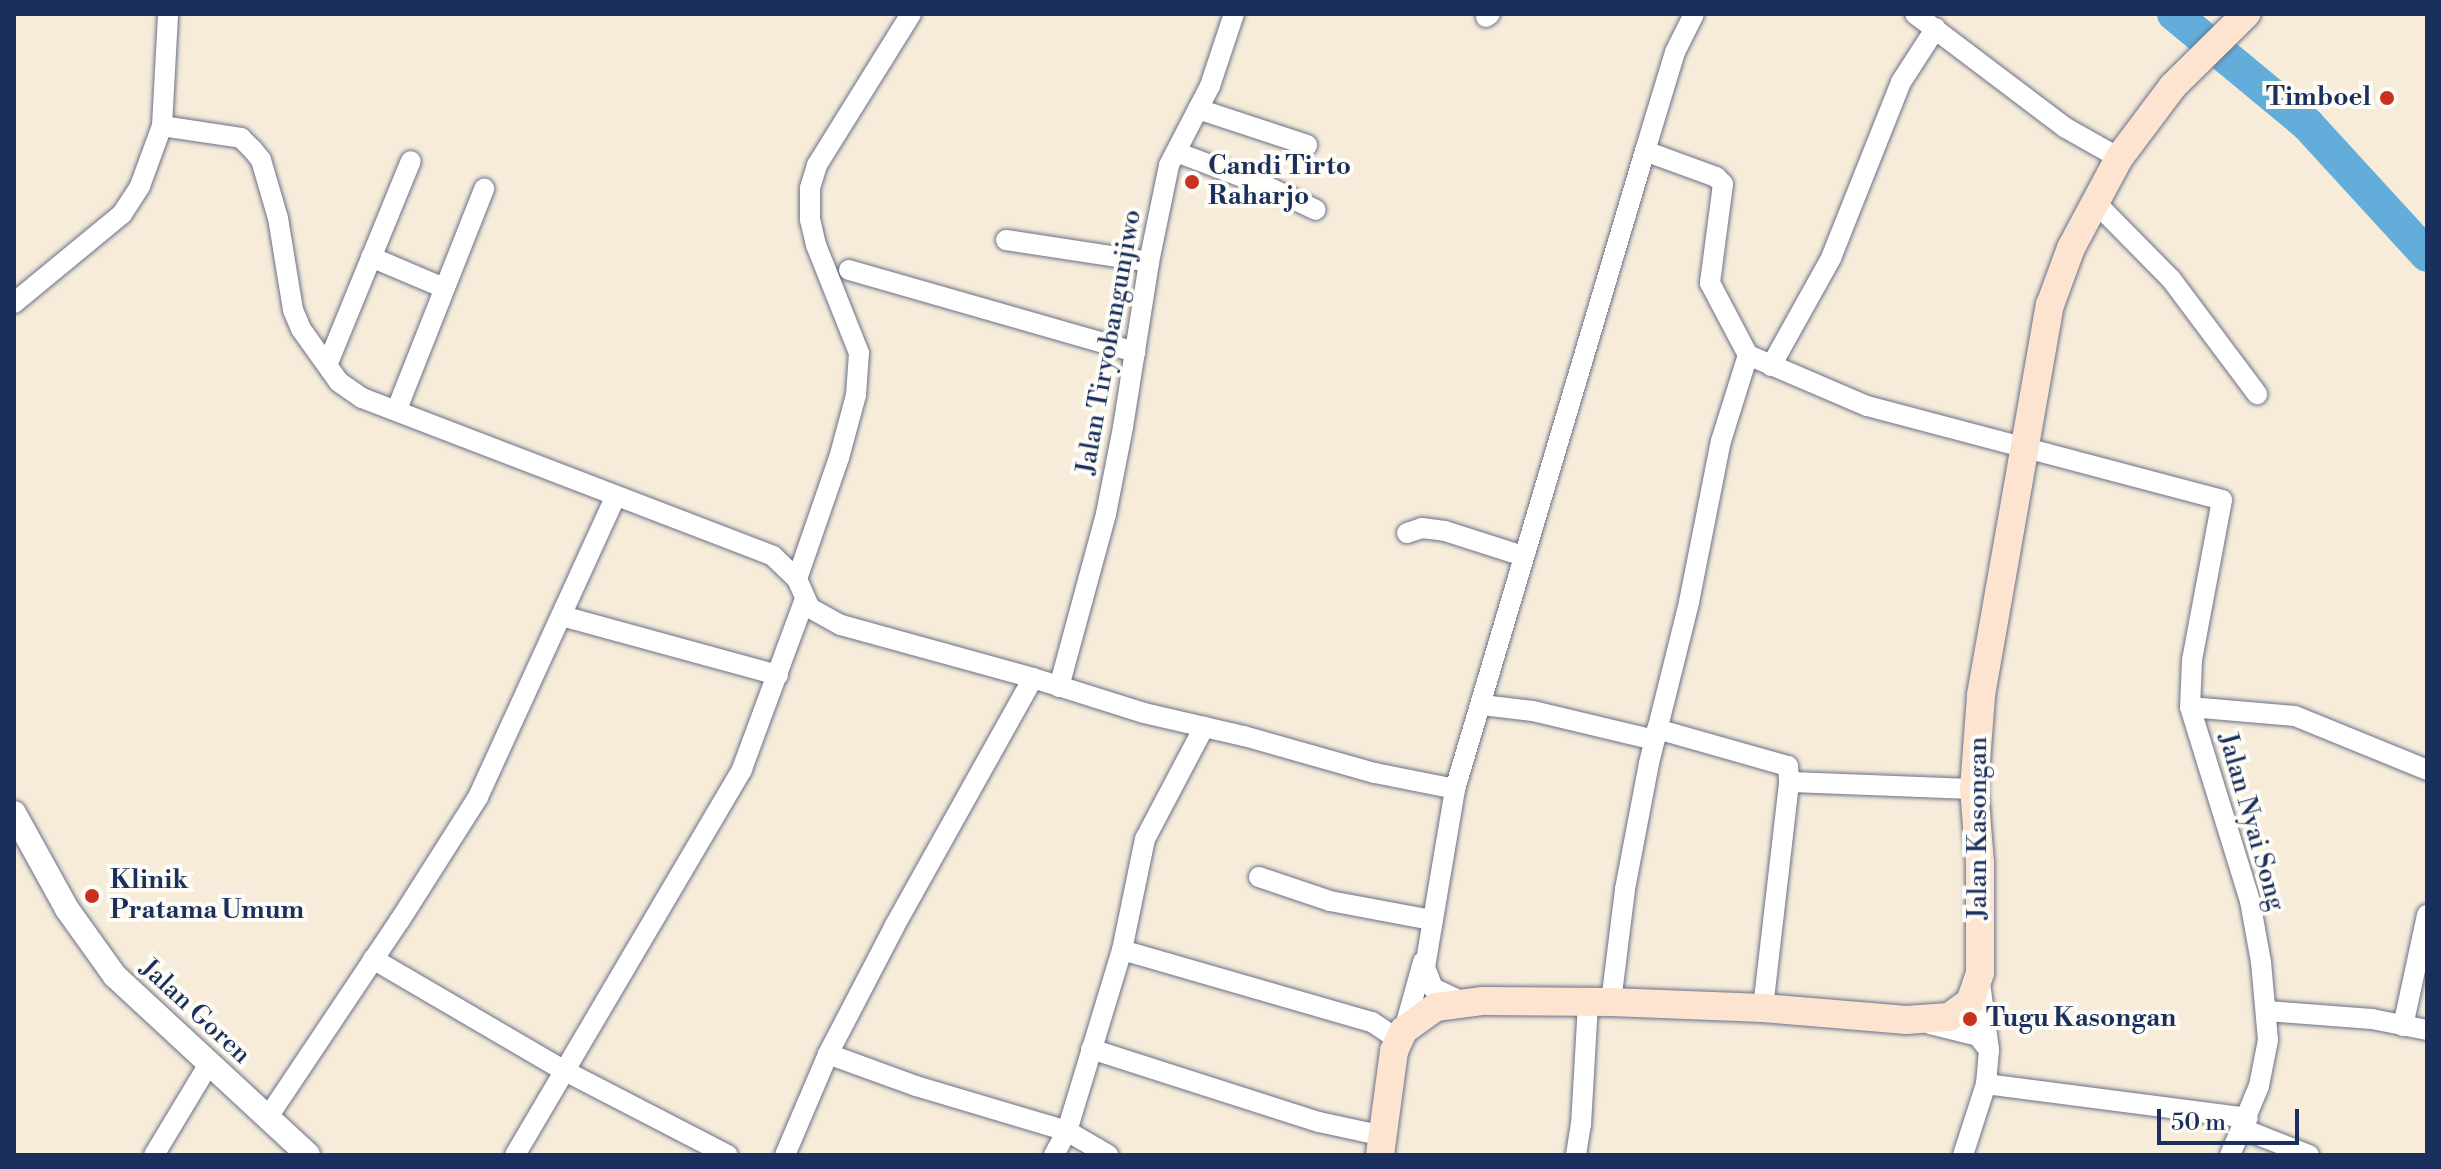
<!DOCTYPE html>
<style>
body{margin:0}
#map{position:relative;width:2441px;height:1169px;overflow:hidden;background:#f7ecda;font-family:"Libre Bodoni",serif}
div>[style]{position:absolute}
.river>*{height:34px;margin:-17px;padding:0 17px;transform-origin:17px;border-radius:17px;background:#63addb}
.roads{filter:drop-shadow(0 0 2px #687189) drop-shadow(0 0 2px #687189)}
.minor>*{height:20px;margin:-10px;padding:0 10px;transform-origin:10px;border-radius:10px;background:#fff}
.tertiary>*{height:24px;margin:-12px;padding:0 12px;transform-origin:12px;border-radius:12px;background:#fff}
.secondary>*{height:28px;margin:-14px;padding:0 14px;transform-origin:14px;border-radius:14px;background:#fde4d1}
.dots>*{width:22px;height:22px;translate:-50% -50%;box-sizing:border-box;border:4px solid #fdfcf7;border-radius:50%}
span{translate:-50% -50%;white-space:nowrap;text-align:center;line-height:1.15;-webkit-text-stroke:8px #fdfcf7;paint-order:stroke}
.poi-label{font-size:26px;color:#1b2f5e;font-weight:700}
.right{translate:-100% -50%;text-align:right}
.left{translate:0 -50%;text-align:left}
.street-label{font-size:26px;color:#1b2f5e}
.frame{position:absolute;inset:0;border:16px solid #1b2f5e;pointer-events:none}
.scale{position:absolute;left:2157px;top:1109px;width:142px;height:36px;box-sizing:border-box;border:4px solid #1b2f5e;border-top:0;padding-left:10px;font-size:24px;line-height:28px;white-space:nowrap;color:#1b2f5e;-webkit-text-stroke:6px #fdfcf7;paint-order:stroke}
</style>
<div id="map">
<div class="river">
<i style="left:2174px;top:14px;width:174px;rotate:39.6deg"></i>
<i style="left:2308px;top:125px;width:176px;rotate:47.5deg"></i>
</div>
<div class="roads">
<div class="minor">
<i style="left:1915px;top:14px;width:189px;rotate:37.1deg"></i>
<i style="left:2066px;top:128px;width:61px;rotate:29.5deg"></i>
<i style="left:1486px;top:17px;width:5px;rotate:-37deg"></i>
<i style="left:1198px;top:109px;width:115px;rotate:18.3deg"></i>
<i style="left:162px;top:126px;width:80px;rotate:8.6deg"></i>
<i style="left:241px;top:138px;width:17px;rotate:45deg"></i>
<i style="left:253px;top:150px;width:13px;rotate:51deg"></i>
<i style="left:261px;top:160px;width:60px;rotate:73.7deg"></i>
<i style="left:278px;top:218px;width:93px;rotate:80.7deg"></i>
<i style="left:293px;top:310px;width:21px;rotate:67deg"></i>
<i style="left:301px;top:329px;width:65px;rotate:54.4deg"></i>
<i style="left:339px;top:382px;width:28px;rotate:35deg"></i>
<i style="left:362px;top:398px;width:440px;rotate:21deg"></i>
<i style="left:773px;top:556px;width:33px;rotate:44deg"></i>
<i style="left:797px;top:579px;width:32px;rotate:66deg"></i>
<i style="left:810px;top:608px;width:35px;rotate:29deg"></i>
<i style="left:841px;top:625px;width:199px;rotate:15.4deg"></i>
<i style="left:1033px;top:678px;width:116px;rotate:17.5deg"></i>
<i style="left:1144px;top:713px;width:103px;rotate:13deg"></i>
<i style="left:1244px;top:736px;width:136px;rotate:15.8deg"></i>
<i style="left:1375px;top:773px;width:82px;rotate:11.3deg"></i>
<i style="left:1645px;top:151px;width:76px;rotate:20.1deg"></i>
<i style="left:1716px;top:177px;width:10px;rotate:45deg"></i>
<i style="left:1723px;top:184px;width:100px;rotate:97.5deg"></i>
<i style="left:1710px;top:283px;width:81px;rotate:62.2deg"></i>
<i style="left:1748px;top:355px;width:129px;rotate:23.2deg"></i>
<i style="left:1867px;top:406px;width:367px;rotate:14.8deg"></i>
<i style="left:2222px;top:500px;width:163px;rotate:100.6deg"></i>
<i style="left:2192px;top:660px;width:47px;rotate:92.4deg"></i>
<i style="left:2190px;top:707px;width:203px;rotate:72.8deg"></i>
<i style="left:2250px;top:901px;width:62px;rotate:79.8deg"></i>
<i style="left:2261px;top:962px;width:78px;rotate:84.9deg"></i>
<i style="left:2268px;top:1040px;width:47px;rotate:101.1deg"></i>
<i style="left:2259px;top:1086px;width:75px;rotate:112.8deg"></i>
<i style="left:1176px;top:152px;width:96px;rotate:20.7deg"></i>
<i style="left:1266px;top:186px;width:55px;rotate:25.6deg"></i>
<i style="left:2094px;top:201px;width:110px;rotate:45.4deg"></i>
<i style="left:2171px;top:279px;width:144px;rotate:53.2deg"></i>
<i style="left:1006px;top:240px;width:145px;rotate:8.7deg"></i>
<i style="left:371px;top:257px;width:79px;rotate:23deg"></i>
<i style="left:849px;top:270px;width:298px;rotate:16deg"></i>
<i style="left:14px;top:303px;width:140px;rotate:-39.5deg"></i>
<i style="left:122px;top:214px;width:33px;rotate:-57deg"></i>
<i style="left:140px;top:186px;width:64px;rotate:-69.9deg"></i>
<i style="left:162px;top:126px;width:112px;rotate:-86.9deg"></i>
<i style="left:328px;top:363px;width:218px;rotate:-67.7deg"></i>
<i style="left:1771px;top:366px;width:124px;rotate:-60.9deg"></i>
<i style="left:1831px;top:258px;width:189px;rotate:-68.3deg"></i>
<i style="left:1901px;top:82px;width:64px;rotate:-57.1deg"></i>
<i style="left:397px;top:409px;width:237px;rotate:-68.4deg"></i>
<i style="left:1407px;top:533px;width:16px;rotate:-18deg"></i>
<i style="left:1422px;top:528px;width:23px;rotate:7deg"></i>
<i style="left:1445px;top:531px;width:82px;rotate:17.8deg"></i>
<i style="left:797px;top:579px;width:128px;rotate:-70.9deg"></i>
<i style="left:839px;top:458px;width:65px;rotate:-74.9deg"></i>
<i style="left:856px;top:395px;width:42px;rotate:-85.9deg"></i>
<i style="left:859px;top:353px;width:116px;rotate:-111.7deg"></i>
<i style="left:816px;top:245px;width:26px;rotate:-103deg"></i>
<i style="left:810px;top:220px;width:32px;rotate:-90deg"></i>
<i style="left:810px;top:188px;width:24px;rotate:-73deg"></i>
<i style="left:817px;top:165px;width:178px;rotate:-58.1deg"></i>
<i style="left:562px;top:616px;width:224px;rotate:15.3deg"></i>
<i style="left:1059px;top:687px;width:179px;rotate:-74.8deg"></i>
<i style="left:1106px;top:514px;width:89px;rotate:-78.9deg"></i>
<i style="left:1123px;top:427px;width:167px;rotate:-81deg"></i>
<i style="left:1149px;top:262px;width:99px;rotate:-78.3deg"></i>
<i style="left:1169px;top:165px;width:89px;rotate:-62.6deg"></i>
<i style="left:1210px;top:86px;width:76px;rotate:-71.6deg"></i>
<i style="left:1482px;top:705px;width:51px;rotate:6.7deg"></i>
<i style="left:1533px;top:711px;width:125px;rotate:13.4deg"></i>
<i style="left:2190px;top:707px;width:105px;rotate:4.9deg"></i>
<i style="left:2295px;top:716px;width:143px;rotate:22.2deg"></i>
<i style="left:1657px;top:729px;width:136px;rotate:15.8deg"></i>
<i style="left:1788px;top:766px;width:16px;rotate:86deg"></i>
<i style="left:1789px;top:782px;width:185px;rotate:2.2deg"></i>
<i style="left:1259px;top:877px;width:75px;rotate:18.7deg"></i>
<i style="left:1330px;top:901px;width:104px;rotate:10.6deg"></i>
<i style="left:1122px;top:950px;width:260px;rotate:16.1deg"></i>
<i style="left:1372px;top:1022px;width:32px;rotate:34deg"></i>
<i style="left:373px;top:959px;width:222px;rotate:30.3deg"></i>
<i style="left:565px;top:1071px;width:183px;rotate:27.3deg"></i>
<i style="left:1980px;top:983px;width:68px;rotate:82.3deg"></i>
<i style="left:1463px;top:1002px;width:33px;rotate:-155deg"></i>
<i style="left:1433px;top:988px;width:22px;rotate:-111deg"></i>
<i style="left:1425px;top:967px;width:181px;rotate:-80.4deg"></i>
<i style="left:1455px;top:789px;width:666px;rotate:-73.42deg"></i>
<i style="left:1645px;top:151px;width:103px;rotate:-73.1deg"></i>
<i style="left:1675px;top:52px;width:42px;rotate:-63.4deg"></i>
<i style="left:1611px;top:1002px;width:114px;rotate:-82.9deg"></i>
<i style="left:1625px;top:889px;width:128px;rotate:-79.2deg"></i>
<i style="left:1649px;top:763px;width:166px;rotate:-76deg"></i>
<i style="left:1689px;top:602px;width:164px;rotate:-78.8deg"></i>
<i style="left:1721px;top:441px;width:90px;rotate:-72.6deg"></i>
<i style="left:1763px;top:1008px;width:227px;rotate:-83.4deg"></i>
<i style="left:2267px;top:1011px;width:105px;rotate:4.4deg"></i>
<i style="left:2372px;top:1019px;width:56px;rotate:11.3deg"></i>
<i style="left:1930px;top:1024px;width:49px;rotate:14deg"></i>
<i style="left:1978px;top:1036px;width:18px;rotate:52deg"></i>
<i style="left:1989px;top:1050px;width:34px;rotate:95deg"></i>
<i style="left:1986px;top:1084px;width:75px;rotate:107.9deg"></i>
<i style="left:2403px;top:1026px;width:114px;rotate:-77.8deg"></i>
<i style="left:1404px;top:1030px;width:71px;rotate:-74.4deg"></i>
<i style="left:1091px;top:1049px;width:239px;rotate:17.8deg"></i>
<i style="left:1319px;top:1122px;width:66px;rotate:12.3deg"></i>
<i style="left:828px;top:1054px;width:94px;rotate:20deg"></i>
<i style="left:916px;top:1086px;width:158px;rotate:16.6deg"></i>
<i style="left:1067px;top:1131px;width:48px;rotate:30.3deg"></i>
<i style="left:1986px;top:1084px;width:264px;rotate:7.4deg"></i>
<i style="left:268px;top:1117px;width:237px;rotate:-56.2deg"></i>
<i style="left:400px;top:920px;width:146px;rotate:-57.6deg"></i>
<i style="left:478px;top:797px;width:331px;rotate:-65.4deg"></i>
<i style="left:2243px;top:1129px;width:71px;rotate:21.5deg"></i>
<i style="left:154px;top:1155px;width:106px;rotate:-58.9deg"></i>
<i style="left:515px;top:1155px;width:448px;rotate:-59.5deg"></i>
<i style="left:742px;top:769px;width:181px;rotate:-69.7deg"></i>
<i style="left:785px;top:1155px;width:110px;rotate:-66.9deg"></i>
<i style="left:828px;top:1054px;width:143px;rotate:-62.5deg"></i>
<i style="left:894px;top:927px;width:285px;rotate:-60.8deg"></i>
<i style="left:1054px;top:1155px;width:27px;rotate:-62deg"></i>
<i style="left:1067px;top:1131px;width:189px;rotate:-73.1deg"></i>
<i style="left:1122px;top:950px;width:113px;rotate:-78.3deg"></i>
<i style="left:1145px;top:839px;width:127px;rotate:-62.2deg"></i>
<i style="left:1576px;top:1155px;width:30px;rotate:-81deg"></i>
<i style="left:1581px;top:1125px;width:123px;rotate:-86.7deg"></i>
</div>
<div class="tertiary">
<i style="left:14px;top:813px;width:110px;rotate:61.1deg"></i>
<i style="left:67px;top:909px;width:82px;rotate:54.4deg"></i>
<i style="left:115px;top:976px;width:263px;rotate:42.8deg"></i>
</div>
<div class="secondary">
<i style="left:1380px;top:1155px;width:105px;rotate:-82.3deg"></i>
<i style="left:1394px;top:1051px;width:23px;rotate:-65deg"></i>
<i style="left:1404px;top:1030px;width:39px;rotate:-36deg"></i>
<i style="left:1436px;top:1007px;width:46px;rotate:-7.4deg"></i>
<i style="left:1482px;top:1001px;width:129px;rotate:0.4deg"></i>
<i style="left:1611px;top:1002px;width:152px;rotate:2.3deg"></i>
<i style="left:1763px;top:1008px;width:144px;rotate:4.8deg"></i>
<i style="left:1906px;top:1020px;width:43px;rotate:-4deg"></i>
<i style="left:1949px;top:1017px;width:26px;rotate:-36deg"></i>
<i style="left:1970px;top:1002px;width:31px;rotate:-71deg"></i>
<i style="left:1980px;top:973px;width:110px;rotate:-90deg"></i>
<i style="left:1980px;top:863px;width:74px;rotate:-94.6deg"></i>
<i style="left:1974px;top:789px;width:94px;rotate:-85.7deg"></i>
<i style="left:1981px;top:695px;width:396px;rotate:-80deg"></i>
<i style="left:2050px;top:305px;width:61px;rotate:-69.8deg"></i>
<i style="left:2071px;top:248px;width:102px;rotate:-61.9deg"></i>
<i style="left:2119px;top:158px;width:90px;rotate:-53.1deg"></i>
<i style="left:2173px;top:86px;width:103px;rotate:-44.6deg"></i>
</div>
</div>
<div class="dots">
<i style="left:2387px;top:98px;background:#c8321e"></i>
<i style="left:1192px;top:182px;background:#c8321e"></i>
<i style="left:92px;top:896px;background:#c8321e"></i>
<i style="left:1970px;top:1019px;background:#c8321e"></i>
</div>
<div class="poi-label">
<span class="right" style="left:2371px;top:98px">Timboel</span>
<span class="left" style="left:1208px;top:182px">Candi Tirto<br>Raharjo</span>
<span class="left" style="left:110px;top:896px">Klinik<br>Pratama Umum</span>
<span class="left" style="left:1986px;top:1019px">Tugu Kasongan</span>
</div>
<div class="street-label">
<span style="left:1110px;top:342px;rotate:-80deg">Jalan Tiryobangunjiwo</span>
<span style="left:2251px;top:822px;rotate:74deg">Jalan Nyai Song</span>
<span style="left:1979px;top:828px;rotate:-90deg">Jalan Kasongan</span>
<span style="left:195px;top:1012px;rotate:43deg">Jalan Goren</span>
</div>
<div class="frame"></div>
<div class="scale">50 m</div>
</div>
